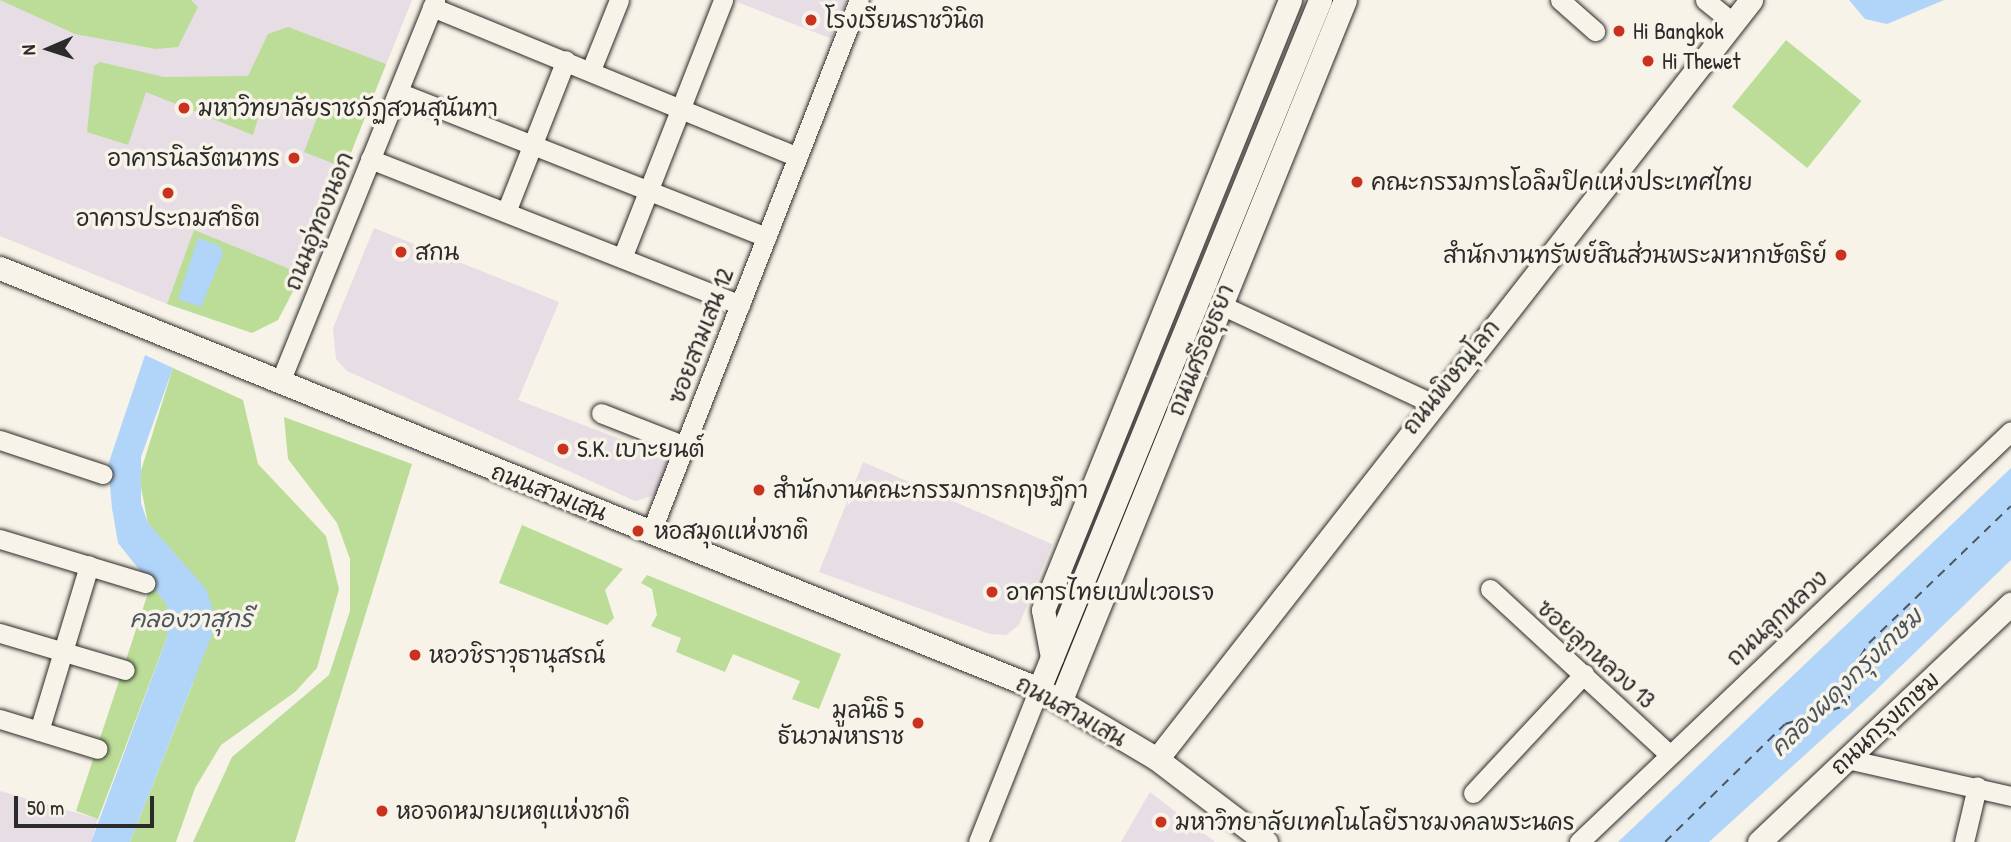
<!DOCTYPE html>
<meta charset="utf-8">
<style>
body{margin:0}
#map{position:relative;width:2011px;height:842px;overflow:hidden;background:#f7f3e8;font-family:"Patrick Hand","Playpen Sans Thai",sans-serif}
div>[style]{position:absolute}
.built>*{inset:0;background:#e7dde4}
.green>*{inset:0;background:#bbdd97;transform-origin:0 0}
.water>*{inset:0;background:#b1d5f9}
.ferry>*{height:2px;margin-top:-1px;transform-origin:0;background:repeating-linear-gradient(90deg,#4c565e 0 9px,transparent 0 16px)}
.roads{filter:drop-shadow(0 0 2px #2b2b2b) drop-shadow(0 0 2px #2b2b2b)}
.minor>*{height:19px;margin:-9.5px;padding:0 9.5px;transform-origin:9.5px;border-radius:9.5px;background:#f7f3e8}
.major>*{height:23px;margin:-11.5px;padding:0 11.5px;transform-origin:11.5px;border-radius:11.5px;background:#f7f3e8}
.dots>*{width:19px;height:19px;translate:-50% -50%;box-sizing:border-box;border:4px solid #f7f3e8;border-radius:50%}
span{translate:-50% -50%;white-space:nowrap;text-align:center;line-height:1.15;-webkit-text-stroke:7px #f7f3e8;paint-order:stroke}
.poi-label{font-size:23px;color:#2b2b2b}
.left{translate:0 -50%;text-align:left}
.right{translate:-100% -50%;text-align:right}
.street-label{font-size:23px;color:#2b2b2b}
.water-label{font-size:24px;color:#4c565e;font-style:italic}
.north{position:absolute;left:14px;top:14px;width:70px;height:70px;-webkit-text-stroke:5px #f7f3e8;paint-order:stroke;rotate:267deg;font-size:19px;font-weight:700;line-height:28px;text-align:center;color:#2b2b2b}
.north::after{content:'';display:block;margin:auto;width:24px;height:32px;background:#2b2b2b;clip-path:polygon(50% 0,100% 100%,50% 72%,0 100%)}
.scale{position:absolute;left:14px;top:796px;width:140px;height:32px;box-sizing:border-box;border:4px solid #2b2b2b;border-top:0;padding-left:9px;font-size:21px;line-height:24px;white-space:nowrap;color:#2b2b2b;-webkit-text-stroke:5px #f7f3e8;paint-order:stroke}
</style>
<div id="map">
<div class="built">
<i style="clip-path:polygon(0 0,412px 0,302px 274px,194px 231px,167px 304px,0 236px)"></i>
<i style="clip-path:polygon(732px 0,847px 0,832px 39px)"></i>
<i style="clip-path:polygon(374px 228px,559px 302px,518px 400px,670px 458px,656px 495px,635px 501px,347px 371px,336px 359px,333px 328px)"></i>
<i style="clip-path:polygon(863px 462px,1052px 544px,1019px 625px,1006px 635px,990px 634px,819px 572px)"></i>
<i style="clip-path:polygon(0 791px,98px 819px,91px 842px,0 842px)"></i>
<i style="clip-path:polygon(1150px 792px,1197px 828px,1215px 842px,1121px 842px)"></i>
</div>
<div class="green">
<i style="clip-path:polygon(0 0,191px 0,198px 7px,178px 47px,156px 49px,75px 34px)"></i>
<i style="clip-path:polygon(288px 27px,386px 64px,345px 168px,304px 152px,317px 118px,264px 99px,253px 135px,146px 92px,128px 145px,87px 132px,94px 66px,100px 62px,164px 77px,248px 76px,268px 34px)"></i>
<i style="left:1786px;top:40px;width:97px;height:86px;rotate:39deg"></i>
<i style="clip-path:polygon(194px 230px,302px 274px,278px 320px,252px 333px,167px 304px)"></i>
<i style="clip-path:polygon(173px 368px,243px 400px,258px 464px,326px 536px,339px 589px,317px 668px,295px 692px,221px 745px,195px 788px,176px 842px,130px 842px,193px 683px,162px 541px,148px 523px,139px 477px)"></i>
<i style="clip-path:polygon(284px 417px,412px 464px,295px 842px,193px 842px,232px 757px,329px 675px,350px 611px,350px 559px,337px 523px,288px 459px)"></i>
<i style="clip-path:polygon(522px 525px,623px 569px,605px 590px,614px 618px,607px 625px,499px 583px)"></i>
<i style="clip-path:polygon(647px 575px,841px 654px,819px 709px,792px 699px,800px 681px,733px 654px,725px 672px,676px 652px,681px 638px,651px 626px,657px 615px,652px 589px,641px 583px)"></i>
<i style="clip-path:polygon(152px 581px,167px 605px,167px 637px,98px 819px,76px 811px)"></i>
</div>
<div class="water">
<i style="clip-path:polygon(1849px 0,1944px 0,1887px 24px,1865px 19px)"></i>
<i style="clip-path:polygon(198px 238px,220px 246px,223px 254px,201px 307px,178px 299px)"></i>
<i style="clip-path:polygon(145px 355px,173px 368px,141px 457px,141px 503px,148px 523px,206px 589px,217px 622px,130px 842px,91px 842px,167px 637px,167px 605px,118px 543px,112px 508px,108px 465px)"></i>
<i style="clip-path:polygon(2011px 468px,2011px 560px,1872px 694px,1709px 842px,1618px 842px)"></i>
</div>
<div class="ferry">
<i style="left:1665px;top:842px;width:168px;rotate:-44.5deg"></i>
<i style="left:1785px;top:724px;width:66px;rotate:-16.8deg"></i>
<i style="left:1848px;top:705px;width:35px;rotate:-83deg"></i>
<i style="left:1852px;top:670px;width:32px;rotate:-58deg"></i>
<i style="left:1869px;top:643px;width:197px;rotate:-44deg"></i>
</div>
<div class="roads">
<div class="minor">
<i style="left:1560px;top:0;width:47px;rotate:41.5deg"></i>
<i style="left:1705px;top:0;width:36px;rotate:39deg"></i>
<i style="left:432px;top:7px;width:395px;rotate:22.3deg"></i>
<i style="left:591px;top:70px;width:75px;rotate:-68.2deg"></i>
<i style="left:398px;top:92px;width:396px;rotate:21.5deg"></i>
<i style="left:370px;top:159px;width:398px;rotate:21.5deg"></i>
<i style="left:506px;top:212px;width:163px;rotate:-68.5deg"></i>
<i style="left:622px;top:258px;width:277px;rotate:-68.6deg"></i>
<i style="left:1219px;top:304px;width:234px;rotate:25deg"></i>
<i style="left:280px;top:382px;width:412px;rotate:-67.9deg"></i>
<i style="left:601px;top:413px;width:90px;rotate:21.4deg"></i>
<i style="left:0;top:440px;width:108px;rotate:18.3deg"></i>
<i style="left:651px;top:532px;width:571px;rotate:-68.65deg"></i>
<i style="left:0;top:539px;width:152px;rotate:16.9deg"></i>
<i style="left:1490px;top:589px;width:243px;rotate:42.7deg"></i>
<i style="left:0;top:633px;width:130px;rotate:16.5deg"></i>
<i style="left:0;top:719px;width:102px;rotate:17deg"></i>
<i style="left:39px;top:731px;width:173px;rotate:-73.2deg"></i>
<i style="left:1847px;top:759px;width:168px;rotate:12.7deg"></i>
<i style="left:1473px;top:793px;width:163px;rotate:-47deg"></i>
<i style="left:978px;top:842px;width:165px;rotate:-68.3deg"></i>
<i style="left:1579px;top:842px;width:596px;rotate:-43.57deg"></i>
<i style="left:1964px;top:842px;width:57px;rotate:-76.7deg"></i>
</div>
<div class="major">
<i style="left:0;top:268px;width:1121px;rotate:22.06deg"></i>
<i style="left:1039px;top:689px;width:137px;rotate:30.7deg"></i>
<i style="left:1157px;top:759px;width:137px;rotate:37.3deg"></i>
<i style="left:1052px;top:657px;width:48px;rotate:-100.8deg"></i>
<i style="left:1043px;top:610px;width:658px;rotate:-67.96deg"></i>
<i style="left:1039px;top:689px;width:744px;rotate:-67.81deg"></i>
<i style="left:1061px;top:700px;width:755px;rotate:-67.92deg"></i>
<i style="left:1157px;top:759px;width:964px;rotate:-51.95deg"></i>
<i style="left:1759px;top:842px;width:347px;rotate:-43.4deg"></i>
</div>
</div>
<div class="dots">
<i style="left:811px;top:20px;background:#c8321e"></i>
<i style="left:1619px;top:31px;background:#c8321e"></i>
<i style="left:1648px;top:61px;background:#c8321e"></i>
<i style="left:184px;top:108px;background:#c8321e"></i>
<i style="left:294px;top:158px;background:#c8321e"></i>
<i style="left:1357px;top:182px;background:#c8321e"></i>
<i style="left:168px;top:193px;background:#c8321e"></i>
<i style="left:401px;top:252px;background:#c8321e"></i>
<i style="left:1841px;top:255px;background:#c8321e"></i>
<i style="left:563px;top:449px;background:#c8321e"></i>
<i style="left:759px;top:490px;background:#c8321e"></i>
<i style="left:638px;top:531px;background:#c8321e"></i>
<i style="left:992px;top:592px;background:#c8321e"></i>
<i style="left:415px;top:655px;background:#c8321e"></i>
<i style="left:918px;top:723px;background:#c8321e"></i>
<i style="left:382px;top:811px;background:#c8321e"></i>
<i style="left:1161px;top:822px;background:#c8321e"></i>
</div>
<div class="poi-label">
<span class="left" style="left:825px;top:20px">โรงเรียนราชวินิต</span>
<span class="left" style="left:1633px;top:31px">Hi Bangkok</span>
<span class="left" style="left:1662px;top:61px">Hi Thewet</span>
<span class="left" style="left:198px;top:108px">มหาวิทยาลัยราชภัฏสวนสุนันทา</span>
<span class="right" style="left:280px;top:158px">อาคารนิลรัตนาทร</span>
<span class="left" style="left:1371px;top:182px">คณะกรรมการโอลิมปิคแห่งประเทศไทย</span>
<span style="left:168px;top:218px">อาคารประถมสาธิต</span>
<span class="left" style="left:415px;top:252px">สกน</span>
<span class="right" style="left:1827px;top:255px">สำนักงานทรัพย์สินส่วนพระมหากษัตริย์</span>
<span class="left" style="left:577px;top:449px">S.K. เบาะยนต์</span>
<span class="left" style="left:773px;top:490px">สำนักงานคณะกรรมการกฤษฎีกา</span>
<span class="left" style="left:654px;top:531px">หอสมุดแห่งชาติ</span>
<span class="left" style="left:1006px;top:592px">อาคารไทยเบฟเวอเรจ</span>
<span class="left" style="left:429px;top:655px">หอวชิราวุธานุสรณ์</span>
<span class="right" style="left:904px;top:723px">มูลนิธิ 5<br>ธันวามหาราช</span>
<span class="left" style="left:396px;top:811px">หอจดหมายเหตุแห่งชาติ</span>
<span class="left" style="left:1175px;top:822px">มหาวิทยาลัยเทคโนโลยีราชมงคลพระนคร</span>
</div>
<div class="street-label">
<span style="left:319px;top:221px;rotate:-68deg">ถนนอู่ทองนอก</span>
<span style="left:701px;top:336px;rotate:-69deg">ซอยสามเสน 12</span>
<span style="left:1201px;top:350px;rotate:-68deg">ถนนศรีอยุธยา</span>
<span style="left:1451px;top:377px;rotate:-51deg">ถนนพิษณุโลก</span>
<span style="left:549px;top:492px;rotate:21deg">ถนนสามเสน</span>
<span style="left:1777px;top:618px;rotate:-43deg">ถนนลูกหลวง</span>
<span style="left:1596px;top:654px;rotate:42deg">ซอยลูกหลวง 13</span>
<span style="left:1071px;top:711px;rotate:29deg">ถนนสามเสน</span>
<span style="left:1885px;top:723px;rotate:-43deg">ถนนกรุงเกษม</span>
</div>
<div class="water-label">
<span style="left:191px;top:619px">คลองวาสุกรี</span>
<span style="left:1846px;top:682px;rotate:-44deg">คลองผดุงกรุงเกษม</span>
</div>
<div class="north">N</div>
<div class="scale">50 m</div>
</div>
